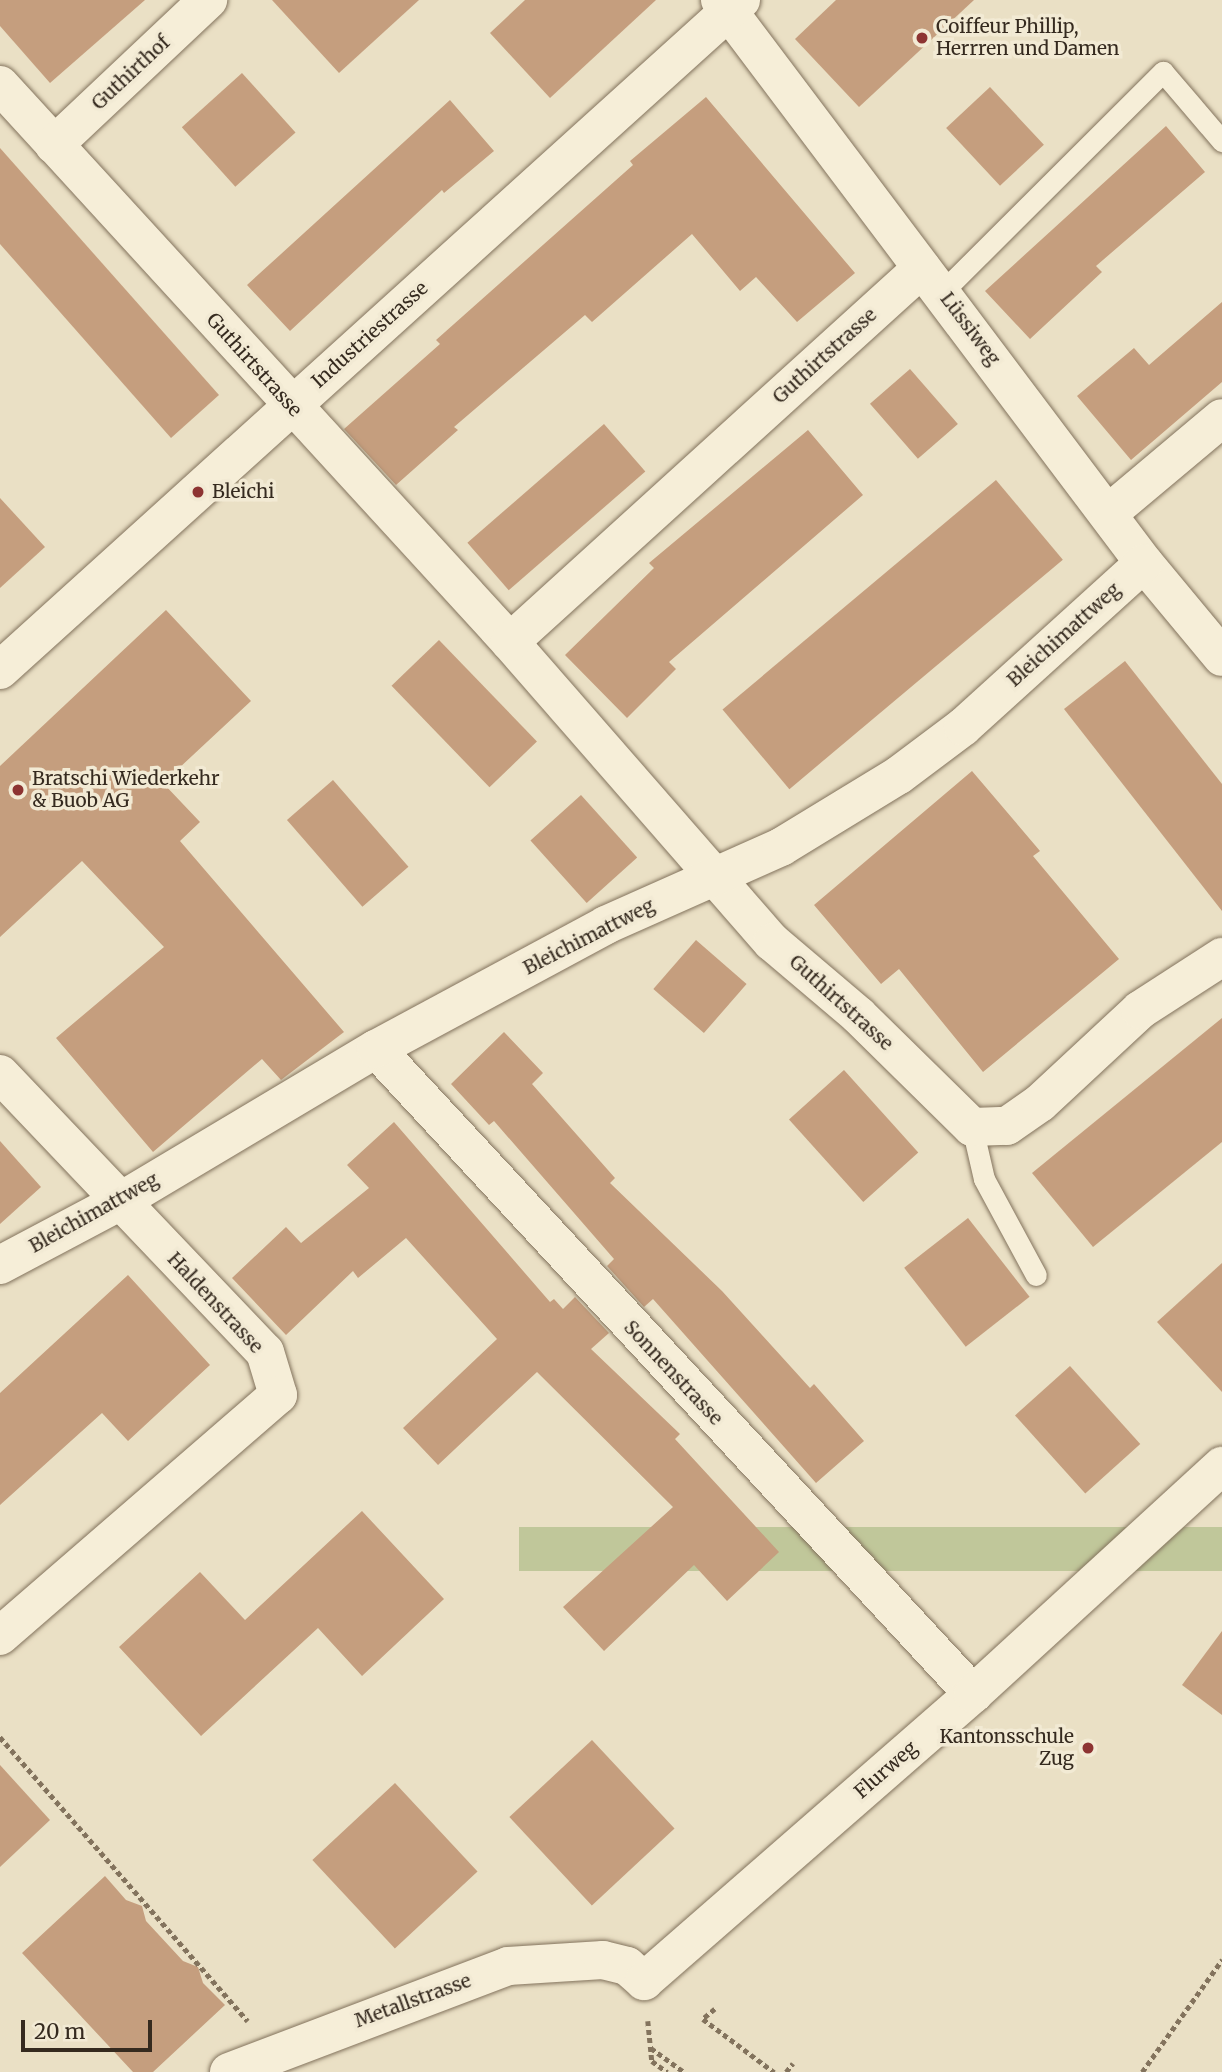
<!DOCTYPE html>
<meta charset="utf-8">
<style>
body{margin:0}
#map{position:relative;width:1222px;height:2072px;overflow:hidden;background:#eae0c5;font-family:Merriweather,serif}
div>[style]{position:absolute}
.green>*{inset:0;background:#c0c79a;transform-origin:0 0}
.building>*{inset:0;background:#c59e7e;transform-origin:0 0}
.path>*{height:4.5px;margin-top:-2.25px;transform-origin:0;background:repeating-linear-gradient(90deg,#83735d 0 5px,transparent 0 8.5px)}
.roads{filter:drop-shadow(0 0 2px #83735d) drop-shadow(0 0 2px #83735d)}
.lane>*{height:21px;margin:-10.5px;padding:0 10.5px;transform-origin:10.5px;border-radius:10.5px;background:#f6eed8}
.street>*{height:38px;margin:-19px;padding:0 19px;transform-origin:19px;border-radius:19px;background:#f6eed8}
.secondary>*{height:38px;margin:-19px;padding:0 19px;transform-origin:19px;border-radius:19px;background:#f6eed8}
.dots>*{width:19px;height:19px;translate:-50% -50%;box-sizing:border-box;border:4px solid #f2ead4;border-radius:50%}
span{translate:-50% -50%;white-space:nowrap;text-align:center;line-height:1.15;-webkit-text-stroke:7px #f2ead4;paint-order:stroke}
.poi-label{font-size:19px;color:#352a1f}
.left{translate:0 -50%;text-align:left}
.right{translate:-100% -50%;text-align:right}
.street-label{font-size:19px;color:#352a1f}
.scale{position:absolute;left:21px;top:2020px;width:131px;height:32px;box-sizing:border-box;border:4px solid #352a1f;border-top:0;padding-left:9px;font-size:21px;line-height:24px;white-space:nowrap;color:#352a1f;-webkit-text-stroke:5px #f2ead4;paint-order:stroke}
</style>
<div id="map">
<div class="green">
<i style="left:1222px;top:1527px;width:44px;height:703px;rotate:90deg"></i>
</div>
<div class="building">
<i style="clip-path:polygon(0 0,145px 0,50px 83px,0 26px)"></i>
<i style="clip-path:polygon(272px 0,419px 0,339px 73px)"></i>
<i style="clip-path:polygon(525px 0,656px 0,550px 98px,490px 33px)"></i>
<i style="clip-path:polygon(836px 0,974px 0,859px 107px,795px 39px)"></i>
<i style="left:242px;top:73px;width:80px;height:81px;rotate:48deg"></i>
<i style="left:990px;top:87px;width:79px;height:60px;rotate:47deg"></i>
<i style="clip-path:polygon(706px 97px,855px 273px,797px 322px,756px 277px,740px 291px,692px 234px,592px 322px,585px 315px,454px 427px,458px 430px,396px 485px,344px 429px,440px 344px,436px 340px,633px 165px,630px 161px)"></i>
<i style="clip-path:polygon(450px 100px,494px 151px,444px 193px,442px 190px,290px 331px,247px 285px)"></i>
<i style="clip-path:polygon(1166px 126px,1205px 172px,1096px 266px,1102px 272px,1030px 339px,985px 291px)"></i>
<i style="clip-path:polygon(0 148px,219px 395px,171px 438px,0 244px)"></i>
<i style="clip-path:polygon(1222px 302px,1222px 382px,1131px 460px,1077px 396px,1134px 348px,1149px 365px)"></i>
<i style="left:910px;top:369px;width:73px;height:53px;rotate:49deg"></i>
<i style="left:604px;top:424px;width:63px;height:181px;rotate:49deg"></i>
<i style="clip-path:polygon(808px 430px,863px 495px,669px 662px,676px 669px,627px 718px,565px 655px,654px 568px,649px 563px)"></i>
<i style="left:996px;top:480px;width:104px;height:357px;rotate:50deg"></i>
<i style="clip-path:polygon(0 498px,45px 547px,0 588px)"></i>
<i style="clip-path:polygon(166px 610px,251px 701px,163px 783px,200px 822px,180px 841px,344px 1032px,281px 1080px,262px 1059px,153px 1152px,56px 1038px,164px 947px,82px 861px,0 937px,0 766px)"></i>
<i style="left:439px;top:640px;width:141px;height:66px;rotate:46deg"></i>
<i style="clip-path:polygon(1125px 661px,1222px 784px,1222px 911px,1064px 709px)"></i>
<i style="clip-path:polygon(972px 771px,1040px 851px,1033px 856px,1119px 959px,983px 1072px,899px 969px,881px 984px,814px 905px)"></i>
<i style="left:333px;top:780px;width:115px;height:61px;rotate:49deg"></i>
<i style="left:581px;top:795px;width:84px;height:68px;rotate:48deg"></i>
<i style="left:696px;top:940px;width:67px;height:65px;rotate:41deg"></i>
<i style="clip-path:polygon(1222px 1018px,1222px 1142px,1093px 1247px,1032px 1173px)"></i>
<i style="clip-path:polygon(504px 1032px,543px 1073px,532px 1084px,615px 1178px,610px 1183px,722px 1291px,810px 1388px,814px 1384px,864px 1441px,816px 1483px,653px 1299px,644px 1307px,607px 1266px,614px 1259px,494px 1121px,489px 1125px,451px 1084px)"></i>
<i style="left:844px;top:1070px;width:111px;height:74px;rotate:48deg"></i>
<i style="clip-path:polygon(394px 1122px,550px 1302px,554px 1299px,563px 1309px,575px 1297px,609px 1333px,591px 1349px,680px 1434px,675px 1439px,779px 1552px,727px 1601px,694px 1565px,604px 1651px,563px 1607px,673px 1507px,537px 1372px,438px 1465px,403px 1428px,497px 1339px,406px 1238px,358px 1278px,353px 1271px,286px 1335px,232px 1278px,286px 1227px,301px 1243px,369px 1188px,347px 1165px)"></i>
<i style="clip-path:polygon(0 1141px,41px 1187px,0 1224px)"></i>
<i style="left:968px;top:1218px;width:100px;height:81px;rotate:52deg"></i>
<i style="clip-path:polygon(1222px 1263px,1222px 1392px,1157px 1322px)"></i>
<i style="clip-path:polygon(128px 1275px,210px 1365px,128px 1441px,102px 1413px,0 1505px,0 1393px)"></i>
<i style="left:1070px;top:1366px;width:105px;height:74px;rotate:48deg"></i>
<i style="clip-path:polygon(362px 1511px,444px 1599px,362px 1676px,318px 1628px,201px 1736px,119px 1647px,200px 1572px,245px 1620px)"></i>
<i style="clip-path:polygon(1222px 1631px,1222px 1715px,1182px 1685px)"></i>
<i style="left:592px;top:1740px;width:121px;height:113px;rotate:47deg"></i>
<i style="clip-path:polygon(0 1765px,50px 1820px,0 1867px)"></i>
<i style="left:395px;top:1783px;width:121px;height:113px;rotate:47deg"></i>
<i style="clip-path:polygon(105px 1876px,126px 1900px,142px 1906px,146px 1921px,183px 1961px,198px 1967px,203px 1983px,225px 2005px,153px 2072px,133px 2072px,22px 1953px)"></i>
</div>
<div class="path">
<i style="left:0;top:1737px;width:377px;rotate:48.9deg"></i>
<i style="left:715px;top:2009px;width:16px;rotate:140deg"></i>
<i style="left:703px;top:2019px;width:89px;rotate:36.7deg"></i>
<i style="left:648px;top:2021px;width:40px;rotate:84.3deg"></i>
<i style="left:652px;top:2061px;width:19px;rotate:36deg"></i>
<i style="left:651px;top:2048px;width:41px;rotate:36deg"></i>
<i style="left:786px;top:2072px;width:11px;rotate:-52deg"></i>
<i style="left:1142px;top:2072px;width:138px;rotate:-54.5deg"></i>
</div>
<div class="roads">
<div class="lane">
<i style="left:942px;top:292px;width:312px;rotate:-44.9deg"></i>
<i style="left:1163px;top:72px;width:91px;rotate:49.5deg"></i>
<i style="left:972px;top:1127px;width:53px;rotate:77deg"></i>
<i style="left:984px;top:1179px;width:109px;rotate:61.6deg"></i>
</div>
<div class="street">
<i style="left:720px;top:0;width:705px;rotate:53.02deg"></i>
<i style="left:1144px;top:563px;width:122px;rotate:50.3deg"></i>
<i style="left:0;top:85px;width:755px;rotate:47.52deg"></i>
<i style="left:510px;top:642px;width:398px;rotate:48.9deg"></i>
<i style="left:772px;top:942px;width:113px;rotate:40.3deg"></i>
<i style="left:858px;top:1015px;width:160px;rotate:44.5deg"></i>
<i style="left:972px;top:1127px;width:35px;rotate:-2deg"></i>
<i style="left:1007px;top:1126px;width:40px;rotate:-34.9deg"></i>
<i style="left:1040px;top:1103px;width:137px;rotate:-42.9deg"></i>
<i style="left:1140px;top:1010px;width:98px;rotate:-32.9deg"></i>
<i style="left:54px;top:145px;width:212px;rotate:-43.3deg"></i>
<i style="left:1110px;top:512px;width:146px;rotate:-40deg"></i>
<i style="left:510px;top:642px;width:556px;rotate:-42.23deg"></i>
<i style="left:376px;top:1049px;width:879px;rotate:47.21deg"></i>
<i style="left:0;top:1074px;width:384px;rotate:46.4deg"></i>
<i style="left:265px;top:1352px;width:45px;rotate:73.2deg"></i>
<i style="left:278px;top:1395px;width:368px;rotate:139.1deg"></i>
<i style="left:0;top:1265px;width:135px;rotate:-27.9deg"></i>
<i style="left:119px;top:1202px;width:299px;rotate:-30.8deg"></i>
<i style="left:376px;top:1049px;width:261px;rotate:-28.3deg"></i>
<i style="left:606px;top:925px;width:192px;rotate:-24deg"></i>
<i style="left:781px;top:847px;width:138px;rotate:-31.4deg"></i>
<i style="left:899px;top:775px;width:80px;rotate:-36.9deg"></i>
<i style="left:963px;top:727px;width:244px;rotate:-42.2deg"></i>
<i style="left:229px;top:2072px;width:298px;rotate:-20.8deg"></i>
<i style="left:508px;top:1966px;width:95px;rotate:-3.6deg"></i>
<i style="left:603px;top:1960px;width:25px;rotate:14deg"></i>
<i style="left:627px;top:1966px;width:23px;rotate:41deg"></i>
<i style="left:644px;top:1981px;width:437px;rotate:-41.1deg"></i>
<i style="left:973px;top:1694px;width:338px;rotate:-42.5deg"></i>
</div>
<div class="secondary">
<i style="left:0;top:670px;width:999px;rotate:-42.12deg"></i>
</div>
</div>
<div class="dots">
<i style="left:922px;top:38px;background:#8d3432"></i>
<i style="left:198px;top:492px;background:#8d3432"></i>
<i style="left:18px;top:790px;background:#8d3432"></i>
<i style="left:1088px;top:1748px;background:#8d3432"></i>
</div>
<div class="poi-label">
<span class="left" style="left:936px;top:38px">Coiffeur Phillip,<br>Herrren und Damen</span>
<span class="left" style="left:212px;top:492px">Bleichi</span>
<span class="left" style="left:32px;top:790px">Bratschi Wiederkehr<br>&amp; Buob AG</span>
<span class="right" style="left:1074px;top:1748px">Kantonsschule<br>Zug</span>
</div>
<div class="street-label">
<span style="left:131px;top:73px;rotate:-43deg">Guthirthof</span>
<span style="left:970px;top:329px;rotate:53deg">Lüssiweg</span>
<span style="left:370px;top:335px;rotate:-42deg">Industriestrasse</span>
<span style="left:825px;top:356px;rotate:-42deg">Guthirtstrasse</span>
<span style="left:254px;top:365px;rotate:48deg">Guthirtstrasse</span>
<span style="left:1064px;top:635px;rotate:-42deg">Bleichimattweg</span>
<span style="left:589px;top:937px;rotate:-27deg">Bleichimattweg</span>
<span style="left:841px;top:1003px;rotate:42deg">Guthirtstrasse</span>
<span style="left:94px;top:1213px;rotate:-29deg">Bleichimattweg</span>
<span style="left:215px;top:1303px;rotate:47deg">Haldenstrasse</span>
<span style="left:673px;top:1373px;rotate:47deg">Sonnenstrasse</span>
<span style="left:886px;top:1770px;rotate:-41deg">Flurweg</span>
<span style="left:413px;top:2001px;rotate:-20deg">Metallstrasse</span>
</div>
<div class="scale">20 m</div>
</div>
